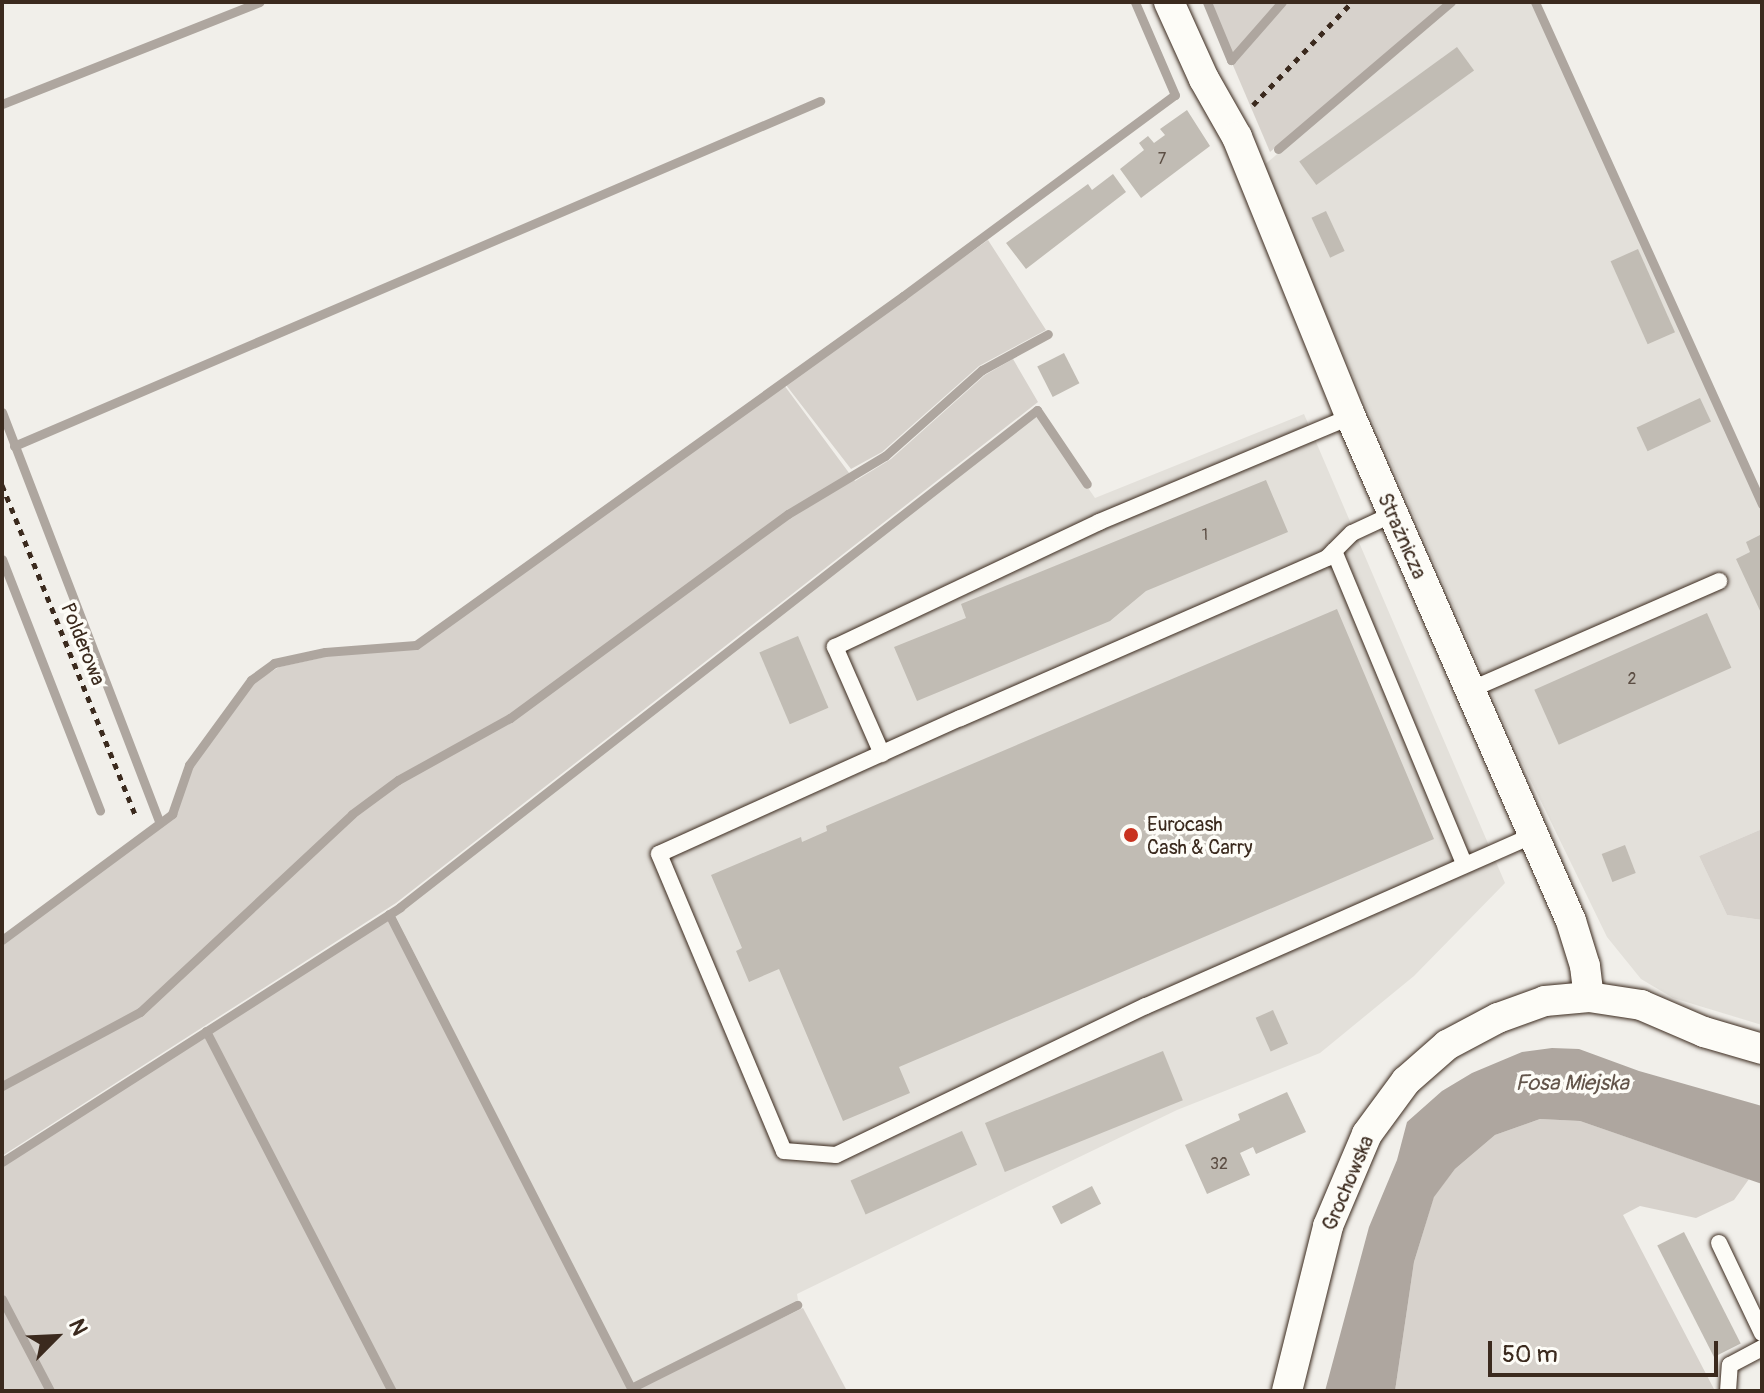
<!DOCTYPE html>
<meta charset="utf-8">
<style>
body{margin:0}
#map{position:relative;width:1764px;height:1393px;overflow:hidden;background:#f1efea;font-family:Pangolin,sans-serif}
div>[style]{position:absolute}
.built>*{inset:0;background:#e3e0da}
.green>*{inset:0;background:#d7d2cc}
.water>*{inset:0;background:#aea69f}
.stream>*{height:9px;margin:-4.5px;padding:0 4.5px;transform-origin:4.5px;border-radius:4.5px;background:#aea69f}
.building>*{inset:0;background:#c1bcb4;transform-origin:0 0}
.path>*{height:5px;margin-top:-2.5px;transform-origin:0;background:repeating-linear-gradient(90deg,#3b2a1e 0 6px,transparent 0 12px)}
.roads{filter:drop-shadow(0 0 2px #3b2a1e) drop-shadow(0 0 2px #3b2a1e)}
.lane>*{height:16px;margin:-8px;padding:0 8px;transform-origin:8px;border-radius:8px;background:#fdfcf7}
.street>*{height:30px;margin:-15px;padding:0 15px;transform-origin:15px;border-radius:15px;background:#fdfcf7}
.dots>*{width:22px;height:22px;translate:-50% -50%;box-sizing:border-box;border:4px solid #fdfcf7;border-radius:50%}
span{translate:-50% -50%;white-space:nowrap;text-align:center;line-height:1.15;-webkit-text-stroke:7px #fdfcf7;paint-order:stroke}
.number-label{font-size:16px;color:#5c4e44}
.number-label span{-webkit-text-stroke-width:0}
.street-label{font-size:20px;color:#3b2a1e}
.poi-label{font-size:20px;color:#3b2a1e}
.left{translate:0 -50%;text-align:left}
.water-label{font-size:22px;color:#63554b;font-style:italic}
.frame{position:absolute;inset:0;border:4px solid #3b2a1e;pointer-events:none}
.north{position:absolute;left:16px;top:1297px;width:80px;height:80px;-webkit-text-stroke:6px #fdfcf7;paint-order:stroke;rotate:66deg;font-size:22px;font-weight:700;line-height:32px;text-align:center;color:#3b2a1e}
.north::after{content:'';display:block;margin:auto;width:28px;height:36px;background:#3b2a1e;clip-path:polygon(50% 0,100% 100%,50% 72%,0 100%)}
.scale{position:absolute;left:1488px;top:1341px;width:230px;height:36px;box-sizing:border-box;border:4px solid #3b2a1e;border-top:0;padding-left:10px;font-size:24px;line-height:28px;white-space:nowrap;color:#3b2a1e;-webkit-text-stroke:6px #fdfcf7;paint-order:stroke}
</style>
<div id="map">
<div class="built">
<i style="clip-path:polygon(1455px 2px,1535px 2px,1762px 504px,1762px 829px,1699px 856px,1727px 915px,1762px 920px,1762px 1025px,1673px 998px,1641px 979px,1607px 937px,1517px 752px,1262px 167px)"></i>
<i style="clip-path:polygon(1037px 414px,1095px 498px,1304px 414px,1505px 883px,1414px 976px,1320px 1053px,1177px 1110px,1013px 1189px,801px 1292px,797px 1294px,798px 1300px,633px 1384px,395px 915px)"></i>
</div>
<div class="green">
<i style="clip-path:polygon(1210px 2px,1279px 2px,1232px 55px)"></i>
<i style="clip-path:polygon(1286px 2px,1446px 2px,1270px 152px,1232px 63px)"></i>
<i style="clip-path:polygon(988px 240px,1046px 330px,979px 366px,882px 452px,851px 469px,786px 385px)"></i>
<i style="clip-path:polygon(1013px 359px,1038px 402px,396px 903px,2px 1156px,2px 945px,175px 817px,192px 768px,254px 682px,279px 667px,334px 655px,418px 649px,784px 385px,855px 481px,891px 459px,985px 375px)"></i>
<i style="clip-path:polygon(1762px 829px,1762px 920px,1727px 915px,1699px 856px)"></i>
<i style="clip-path:polygon(388px 919px,630px 1391px,2px 1391px,2px 1167px)"></i>
<i style="clip-path:polygon(1540px 1119px,1580px 1121px,1749px 1179px,1734px 1200px,1696px 1218px,1640px 1206px,1623px 1215px,1715px 1391px,1395px 1391px,1414px 1262px,1434px 1196px,1455px 1169px,1495px 1135px)"></i>
<i style="clip-path:polygon(803px 1308px,847px 1391px,631px 1391px)"></i>
</div>
<div class="water">
<i style="clip-path:polygon(1552px 1048px,1579px 1049px,1639px 1071px,1762px 1106px,1762px 1184px,1580px 1121px,1540px 1119px,1495px 1135px,1455px 1169px,1434px 1197px,1414px 1262px,1395px 1391px,1325px 1391px,1369px 1227px,1397px 1160px,1407px 1122px,1442px 1091px,1472px 1073px,1522px 1052px)"></i>
</div>
<div class="stream">
<i style="left:1207px;top:2px;width:63px;rotate:67.5deg"></i>
<i style="left:1231px;top:60px;width:77px;rotate:-48.7deg"></i>
<i style="left:1535px;top:2px;width:551px;rotate:65.67deg"></i>
<i style="left:2px;top:104px;width:277px;rotate:-21.6deg"></i>
<i style="left:1278px;top:149px;width:227px;rotate:-40.4deg"></i>
<i style="left:2px;top:412px;width:440px;rotate:69deg"></i>
<i style="left:14px;top:446px;width:877px;rotate:-23.17deg"></i>
<i style="left:2px;top:559px;width:270px;rotate:68.7deg"></i>
<i style="left:389px;top:914px;width:532px;rotate:62.95deg"></i>
<i style="left:631px;top:1388px;width:186px;rotate:-26.6deg"></i>
<i style="left:2px;top:940px;width:212px;rotate:-36.5deg"></i>
<i style="left:172px;top:814px;width:52px;rotate:-70.9deg"></i>
<i style="left:189px;top:765px;width:105px;rotate:-53.9deg"></i>
<i style="left:251px;top:680px;width:29px;rotate:-36deg"></i>
<i style="left:274px;top:663px;width:52px;rotate:-12.2deg"></i>
<i style="left:325px;top:652px;width:91px;rotate:-4.4deg"></i>
<i style="left:416px;top:645px;width:599px;rotate:-35.63deg"></i>
<i style="left:903px;top:296px;width:338px;rotate:-36.5deg"></i>
<i style="left:1175px;top:95px;width:101px;rotate:-113.3deg"></i>
<i style="left:206px;top:1031px;width:405px;rotate:62.7deg"></i>
<i style="left:2px;top:1086px;width:157px;rotate:-28.2deg"></i>
<i style="left:140px;top:1012px;width:290px;rotate:-43deg"></i>
<i style="left:352px;top:814px;width:57px;rotate:-36.5deg"></i>
<i style="left:398px;top:780px;width:128px;rotate:-29deg"></i>
<i style="left:510px;top:718px;width:345px;rotate:-36.3deg"></i>
<i style="left:788px;top:514px;width:113px;rotate:-30.9deg"></i>
<i style="left:885px;top:456px;width:130px;rotate:-41.6deg"></i>
<i style="left:982px;top:370px;width:75px;rotate:-28.6deg"></i>
<i style="left:2px;top:1162px;width:473px;rotate:-32.6deg"></i>
<i style="left:400px;top:907px;width:808px;rotate:-37.96deg"></i>
<i style="left:1037px;top:410px;width:89px;rotate:56deg"></i>
<i style="left:2px;top:1299px;width:104px;rotate:62.4deg"></i>
</div>
<div class="building">
<i style="left:1457px;top:47px;width:29px;height:195px;rotate:54deg"></i>
<i style="clip-path:polygon(1187px 110px,1210px 146px,1141px 198px,1120px 169px,1144px 150px,1139px 143px,1148px 136px,1154px 143px,1165px 135px,1160px 129px)"></i>
<i style="clip-path:polygon(1113px 174px,1126px 192px,1026px 269px,1006px 243px,1088px 184px,1092px 190px)"></i>
<i style="left:1326px;top:211px;width:44px;height:16px;rotate:65deg"></i>
<i style="left:1638px;top:249px;width:91px;height:30px;rotate:66deg"></i>
<i style="left:1064px;top:353px;width:34px;height:30px;rotate:63deg"></i>
<i style="left:1700px;top:398px;width:26px;height:70px;rotate:65deg"></i>
<i style="clip-path:polygon(1266px 480px,1288px 532px,1146px 591px,1110px 621px,917px 701px,894px 647px,966px 618px,961px 604px)"></i>
<i style="clip-path:polygon(1760px 535px,1762px 539px,1762px 615px,1736px 559px,1750px 552px,1746px 542px)"></i>
<i style="clip-path:polygon(1337px 609px,1434px 839px,899px 1067px,910px 1093px,843px 1121px,779px 969px,749px 982px,736px 951px,742px 948px,711px 875px,801px 837px,802px 842px,827px 831px,826px 826px)"></i>
<i style="left:1707px;top:613px;width:60px;height:189px;rotate:66deg"></i>
<i style="left:798px;top:636px;width:78px;height:42px;rotate:67deg"></i>
<i style="left:1625px;top:845px;width:30px;height:25px;rotate:69deg"></i>
<i style="left:1273px;top:1010px;width:37px;height:19px;rotate:66deg"></i>
<i style="left:1163px;top:1051px;width:53px;height:192px;rotate:68deg"></i>
<i style="clip-path:polygon(1287px 1092px,1306px 1132px,1256px 1154px,1253px 1147px,1240px 1153px,1250px 1175px,1207px 1194px,1185px 1145px,1240px 1120px,1238px 1114px)"></i>
<i style="left:962px;top:1131px;width:37px;height:122px;rotate:66deg"></i>
<i style="left:1092px;top:1186px;width:20px;height:45px;rotate:63deg"></i>
<i style="left:1684px;top:1232px;width:125px;height:30px;rotate:63deg"></i>
</div>
<div class="path">
<i style="left:1253px;top:105px;width:143px;rotate:-46.1deg"></i>
<i style="left:2px;top:485px;width:355px;rotate:68deg"></i>
</div>
<div class="roads">
<div class="lane">
<i style="left:1393px;top:514px;width:45px;rotate:155.1deg"></i>
<i style="left:1352px;top:533px;width:35px;rotate:135deg"></i>
<i style="left:1327px;top:558px;width:400px;rotate:156.4deg"></i>
<i style="left:960px;top:718px;width:330px;rotate:155.7deg"></i>
<i style="left:659px;top:854px;width:322px;rotate:67.2deg"></i>
<i style="left:784px;top:1151px;width:52px;rotate:4.4deg"></i>
<i style="left:836px;top:1155px;width:344px;rotate:-25.7deg"></i>
<i style="left:1146px;top:1006px;width:424px;rotate:-23.8deg"></i>
<i style="left:1334px;top:551px;width:339px;rotate:67.4deg"></i>
<i style="left:1470px;top:690px;width:272px;rotate:-23.6deg"></i>
<i style="left:882px;top:754px;width:117px;rotate:-113.7deg"></i>
<i style="left:835px;top:647px;width:292px;rotate:-25.3deg"></i>
<i style="left:1099px;top:522px;width:272px;rotate:-22.7deg"></i>
<i style="left:1719px;top:1243px;width:100px;rotate:64.5deg"></i>
<i style="left:1728px;top:1391px;width:26px;rotate:-86deg"></i>
<i style="left:1730px;top:1365px;width:36px;rotate:-28deg"></i>
</div>
<div class="street">
<i style="left:1169px;top:2px;width:85px;rotate:65.6deg"></i>
<i style="left:1204px;top:79px;width:67px;rotate:60.4deg"></i>
<i style="left:1237px;top:137px;width:298px;rotate:67.9deg"></i>
<i style="left:1349px;top:413px;width:554px;rotate:66.39deg"></i>
<i style="left:1571px;top:921px;width:47px;rotate:72.7deg"></i>
<i style="left:1585px;top:966px;width:31px;rotate:83deg"></i>
<i style="left:1287px;top:1391px;width:170px;rotate:-76deg"></i>
<i style="left:1328px;top:1226px;width:100px;rotate:-67deg"></i>
<i style="left:1367px;top:1134px;width:66px;rotate:-53.7deg"></i>
<i style="left:1406px;top:1081px;width:55px;rotate:-41.3deg"></i>
<i style="left:1447px;top:1045px;width:58px;rotate:-27.9deg"></i>
<i style="left:1498px;top:1018px;width:50px;rotate:-19.9deg"></i>
<i style="left:1545px;top:1001px;width:44px;rotate:-5.2deg"></i>
<i style="left:1589px;top:997px;width:53px;rotate:8.7deg"></i>
<i style="left:1641px;top:1005px;width:69px;rotate:23.2deg"></i>
<i style="left:1704px;top:1032px;width:60px;rotate:16.3deg"></i>
</div>
</div>
<div class="dots">
<i style="left:1131px;top:835px;background:#c8321e"></i>
</div>
<div class="number-label">
<span style="left:1162px;top:159px">7</span>
<span style="left:1205px;top:535px">1</span>
<span style="left:1632px;top:679px">2</span>
<span style="left:1219px;top:1164px">32</span>
</div>
<div class="street-label">
<span style="left:1402px;top:536px;rotate:66deg">Strażnicza</span>
<span style="left:83px;top:644px;rotate:68deg">Polderowa</span>
<span style="left:1348px;top:1183px;rotate:-67deg">Grochowska</span>
</div>
<div class="poi-label">
<span class="left" style="left:1147px;top:836px">Eurocash<br>Cash &amp; Carry</span>
</div>
<div class="water-label">
<span style="left:1572px;top:1084px">Fosa Miejska</span>
</div>
<div class="frame"></div>
<div class="north">N</div>
<div class="scale">50 m</div>
</div>
